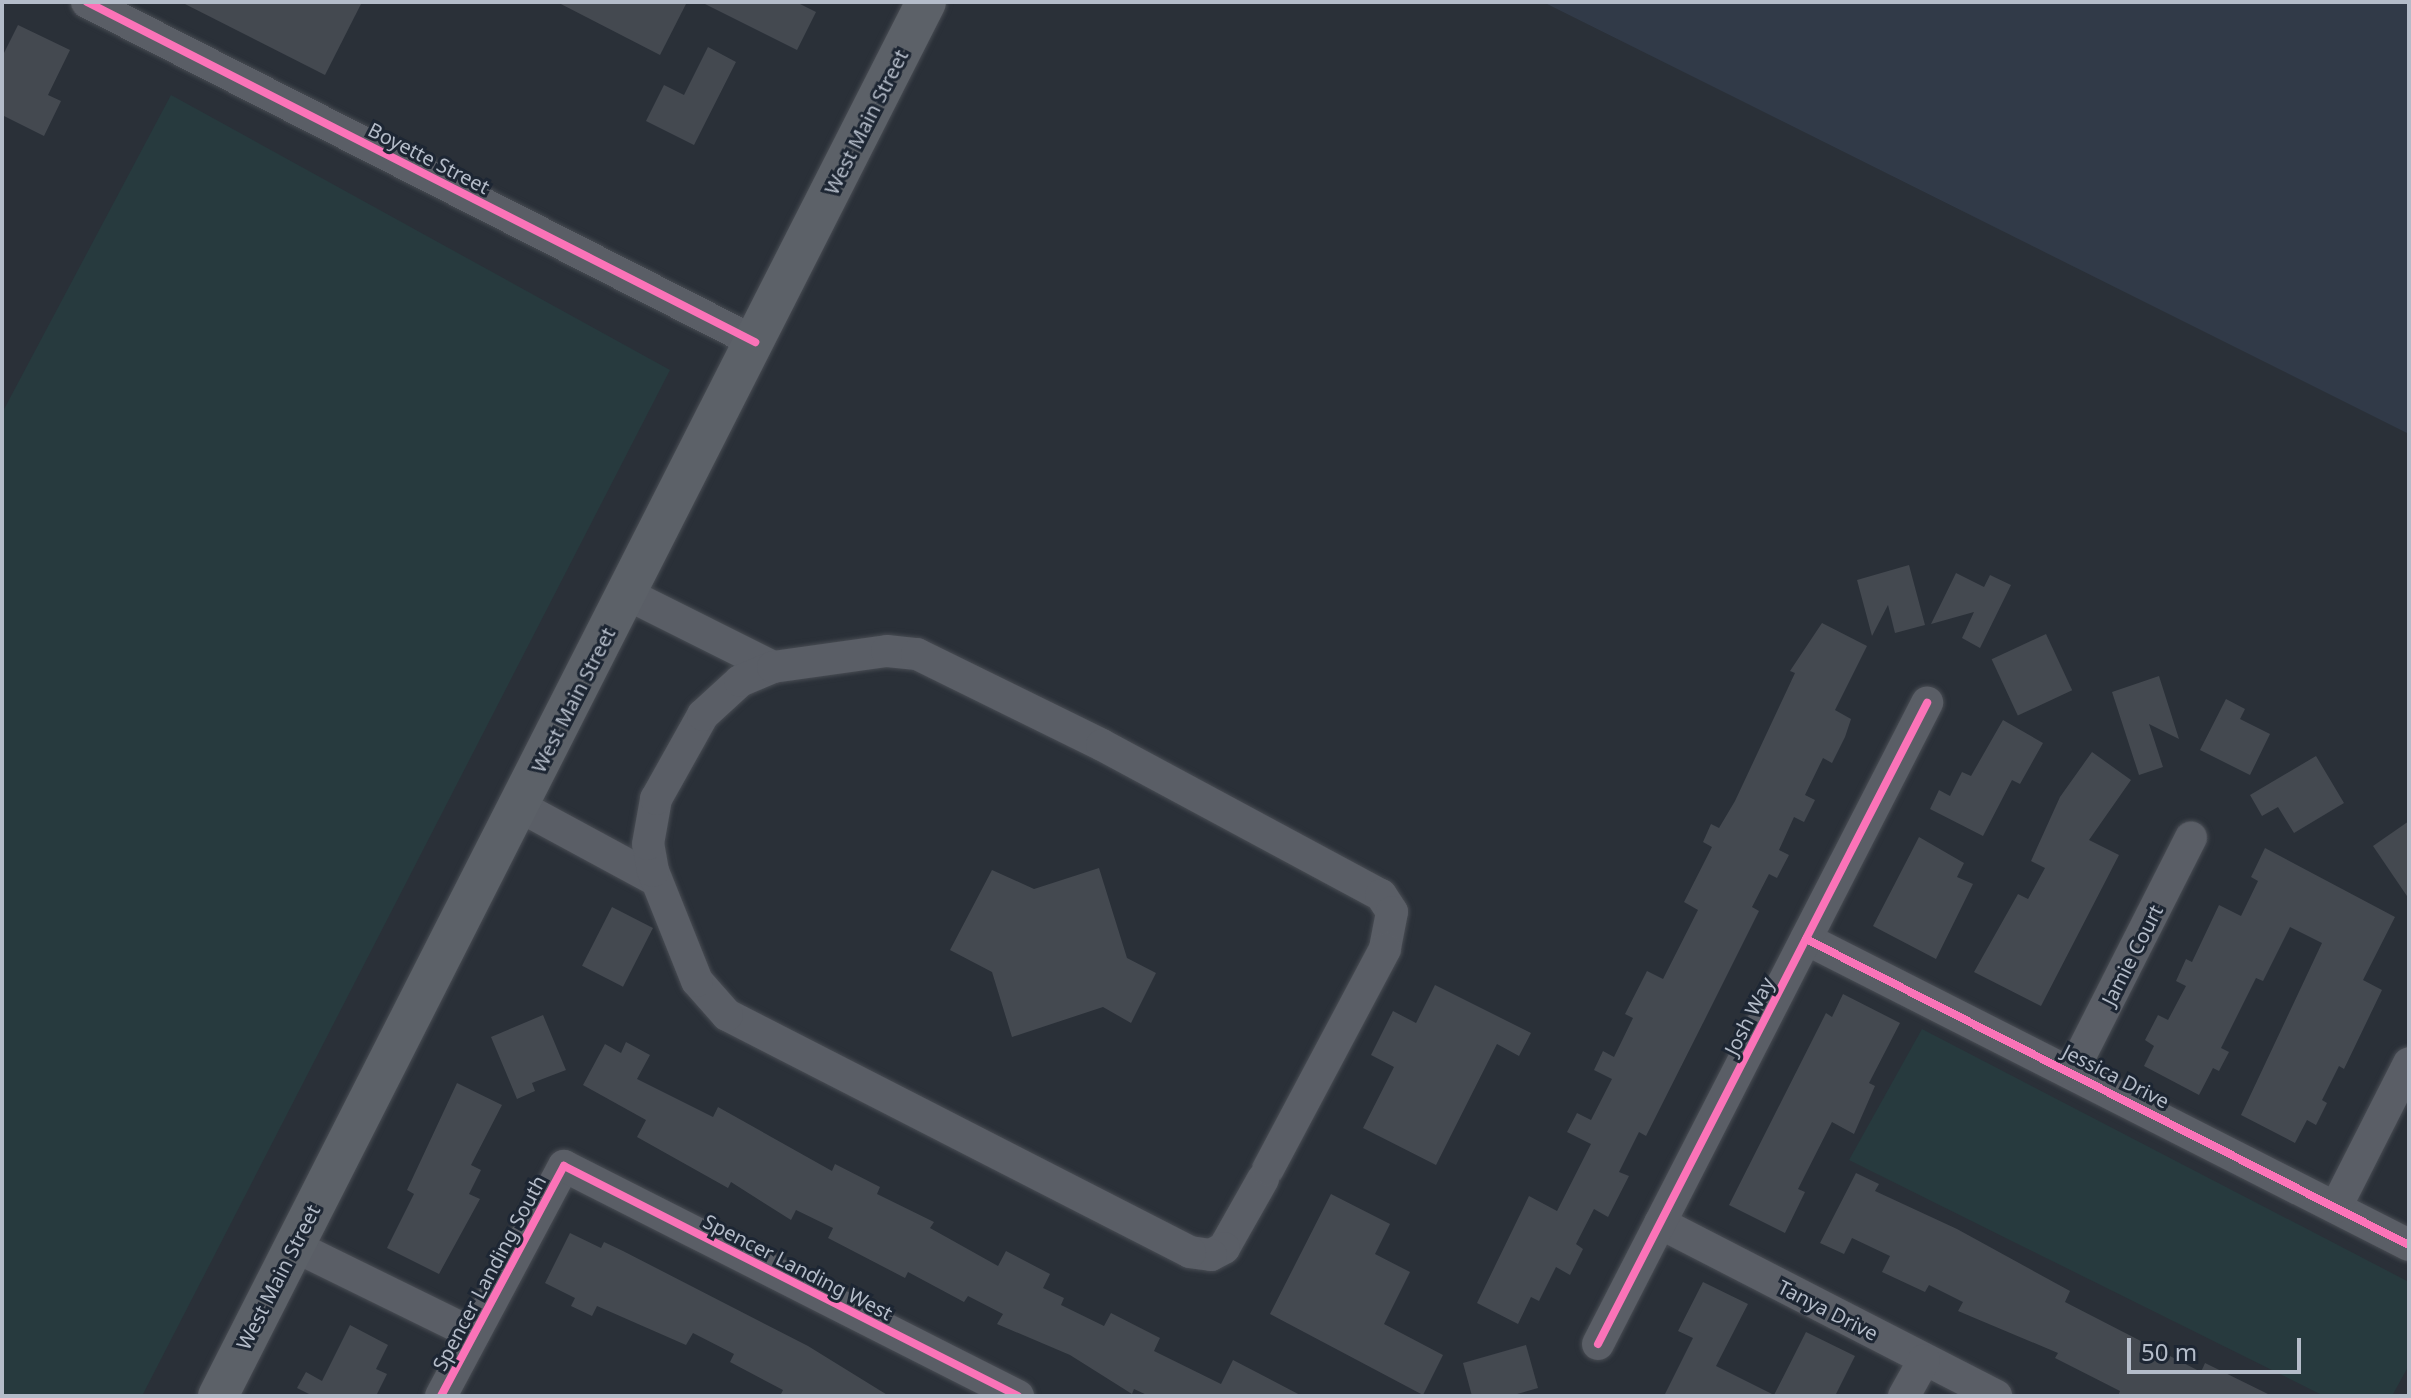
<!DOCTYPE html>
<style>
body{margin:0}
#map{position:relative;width:2411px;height:1398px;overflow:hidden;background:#2a3038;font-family:"Noto Sans",sans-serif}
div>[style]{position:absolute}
.airport>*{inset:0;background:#313a48}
.green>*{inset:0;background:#273a3e}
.building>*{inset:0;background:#444950;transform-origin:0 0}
.roads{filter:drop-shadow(0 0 2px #484c53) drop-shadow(0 0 2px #484c53)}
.minor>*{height:32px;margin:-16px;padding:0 16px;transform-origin:16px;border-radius:16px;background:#5a5e66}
.major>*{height:40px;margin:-20px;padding:0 20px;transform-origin:20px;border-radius:20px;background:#5c6168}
.cycleway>*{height:8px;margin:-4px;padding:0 4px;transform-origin:4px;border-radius:4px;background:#fb73b8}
span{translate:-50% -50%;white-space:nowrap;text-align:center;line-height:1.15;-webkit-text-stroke:6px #1d2633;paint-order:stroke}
.street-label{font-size:20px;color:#b4bcc9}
.frame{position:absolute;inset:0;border:4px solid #b4bcc9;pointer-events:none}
.scale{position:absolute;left:2127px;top:1338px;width:174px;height:36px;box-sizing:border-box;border:4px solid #b4bcc9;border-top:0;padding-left:10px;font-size:24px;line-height:28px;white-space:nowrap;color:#b4bcc9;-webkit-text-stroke:6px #1d2633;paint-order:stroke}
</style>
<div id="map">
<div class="airport">
<i style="clip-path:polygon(1543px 2px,2409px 2px,2409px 434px,1752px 106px)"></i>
</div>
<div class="green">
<i style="clip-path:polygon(171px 95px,670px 370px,142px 1396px,2px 1396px,2px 413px)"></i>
<i style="clip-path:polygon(1922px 1029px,2409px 1282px,2409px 1365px,2392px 1396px,2324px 1396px,1849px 1160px)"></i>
</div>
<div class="building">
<i style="clip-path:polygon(181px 2px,362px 2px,325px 75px)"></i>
<i style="clip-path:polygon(557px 2px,687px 2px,660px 55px)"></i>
<i style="clip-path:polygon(701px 2px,796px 2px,816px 12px,797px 50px)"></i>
<i style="clip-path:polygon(18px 25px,70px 50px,48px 95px,61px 101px,44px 136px,2px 115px,2px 57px)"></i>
<i style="clip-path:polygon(708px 47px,736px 62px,694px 145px,646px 121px,664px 85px,684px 95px)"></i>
<i style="clip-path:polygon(1909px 565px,1925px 625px,1895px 633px,1888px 605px,1872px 636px,1857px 580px)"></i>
<i style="clip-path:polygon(1956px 573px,1984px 587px,1990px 575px,2011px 585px,1980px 648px,1962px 638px,1974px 612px,1931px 624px)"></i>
<i style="clip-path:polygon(1822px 623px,1867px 646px,1835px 710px,1851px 719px,1845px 737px,1832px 763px,1823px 758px,1805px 795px,1815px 800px,1804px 822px,1794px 817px,1779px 850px,1789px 855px,1777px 878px,1769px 874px,1752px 907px,1759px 911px,1703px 1023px,1646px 1136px,1639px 1132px,1619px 1172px,1629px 1176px,1608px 1217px,1594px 1209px,1576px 1244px,1583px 1249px,1570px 1275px,1556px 1267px,1539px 1301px,1531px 1297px,1518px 1324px,1477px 1303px,1529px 1196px,1557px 1211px,1591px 1144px,1567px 1132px,1577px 1113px,1591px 1120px,1612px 1079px,1594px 1070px,1603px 1051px,1614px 1057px,1633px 1018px,1625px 1014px,1647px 971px,1663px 979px,1698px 910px,1684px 902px,1712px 847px,1703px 842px,1711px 824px,1719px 828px,1735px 801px,1795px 673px,1790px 671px)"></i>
<i style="left:2046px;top:634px;width:62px;height:60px;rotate:65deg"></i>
<i style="clip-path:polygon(2159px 676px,2179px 739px,2149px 724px,2163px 767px,2139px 775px,2112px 692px)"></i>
<i style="clip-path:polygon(2226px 699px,2245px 709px,2240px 719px,2270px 734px,2250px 775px,2200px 750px)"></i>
<i style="clip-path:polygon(2003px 720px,2043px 743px,2020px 784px,2012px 780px,1983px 836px,1930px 809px,1939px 790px,1950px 796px,1962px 772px,1971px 776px)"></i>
<i style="clip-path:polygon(2092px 752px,2131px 780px,2089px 840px,2119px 855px,2041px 1006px,1974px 972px,2018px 894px,2028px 899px,2045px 868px,2031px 861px,2060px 797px)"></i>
<i style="clip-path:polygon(2316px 756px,2344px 803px,2294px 833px,2278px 807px,2262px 816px,2250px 795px)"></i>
<i style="clip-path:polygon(2409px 821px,2409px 899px,2373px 846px)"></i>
<i style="clip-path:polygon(1919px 837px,1964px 863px,1957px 877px,1973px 884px,1936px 959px,1873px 926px)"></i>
<i style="clip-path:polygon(2265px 848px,2395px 917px,2363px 980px,2382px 990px,2344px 1069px,2339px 1066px,2322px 1100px,2327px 1103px,2316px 1125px,2307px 1120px,2295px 1143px,2241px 1115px,2322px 943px,2290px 927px,2263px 981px,2256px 978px,2221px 1048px,2229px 1052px,2219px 1071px,2213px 1068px,2199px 1095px,2144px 1066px,2154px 1046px,2145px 1040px,2158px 1015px,2168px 1020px,2186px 986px,2176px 981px,2186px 959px,2192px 962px,2219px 905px,2241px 916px,2258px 881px,2251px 877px)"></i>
<i style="clip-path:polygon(1099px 868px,1127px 958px,1156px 973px,1131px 1023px,1103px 1007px,1012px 1037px,992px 972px,950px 950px,992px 870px,1034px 889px)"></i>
<i style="left:612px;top:907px;width:46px;height:66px;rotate:27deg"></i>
<i style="clip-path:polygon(1435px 985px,1531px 1033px,1519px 1056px,1497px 1044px,1436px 1165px,1363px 1128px,1394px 1067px,1371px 1055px,1393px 1011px,1416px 1023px)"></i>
<i style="clip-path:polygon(1843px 994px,1900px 1023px,1869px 1083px,1875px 1086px,1854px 1134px,1832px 1122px,1798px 1189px,1805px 1192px,1785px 1233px,1729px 1205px,1826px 1013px,1832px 1017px)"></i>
<i style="clip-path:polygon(543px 1015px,566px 1070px,532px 1083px,535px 1091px,517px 1099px,491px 1037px)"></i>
<i style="clip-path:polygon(626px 1042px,650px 1055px,637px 1079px,713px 1117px,718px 1107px,832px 1171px,835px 1164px,880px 1187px,877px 1194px,934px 1222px,930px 1228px,998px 1266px,1006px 1251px,1050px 1274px,1043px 1288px,1064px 1298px,1061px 1305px,1104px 1326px,1111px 1313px,1160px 1338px,1154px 1351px,1221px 1384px,1233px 1360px,1302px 1396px,1149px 1396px,1134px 1389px,1132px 1394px,1070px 1355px,997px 1324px,1003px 1314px,968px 1296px,964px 1302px,908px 1272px,905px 1278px,828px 1238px,833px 1228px,796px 1210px,791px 1220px,731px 1182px,728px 1188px,637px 1137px,646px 1120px,583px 1085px,605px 1044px,621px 1053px)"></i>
<i style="clip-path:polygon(457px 1083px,502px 1105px,471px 1165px,481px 1170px,469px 1194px,480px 1199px,439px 1274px,387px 1248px,414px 1194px,407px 1190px)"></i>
<i style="clip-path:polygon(1856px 1173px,1879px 1184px,1875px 1191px,1957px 1229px,2070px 1291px,2065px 1302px,2201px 1372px,2205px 1363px,2272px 1396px,2118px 1396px,2120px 1391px,2055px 1358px,2058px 1353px,1958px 1311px,1963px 1302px,1929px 1285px,1925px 1292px,1882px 1272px,1890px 1256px,1852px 1238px,1844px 1254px,1820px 1243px)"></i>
<i style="clip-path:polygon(1331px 1194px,1390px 1224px,1375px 1254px,1410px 1272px,1384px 1324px,1443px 1355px,1423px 1395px,1270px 1314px)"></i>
<i style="clip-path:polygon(570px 1233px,601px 1248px,604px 1242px,623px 1251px,808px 1346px,889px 1396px,780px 1396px,783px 1390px,730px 1362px,734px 1354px,693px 1333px,686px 1345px,597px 1306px,592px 1316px,571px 1306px,575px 1298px,545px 1283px)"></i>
<i style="clip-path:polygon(1703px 1282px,1748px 1304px,1716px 1366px,1774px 1395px,1806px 1332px,1855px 1356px,1835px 1396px,1664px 1396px,1693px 1338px,1678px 1331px)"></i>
<i style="clip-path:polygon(350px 1325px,388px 1345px,376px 1369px,387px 1374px,376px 1396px,313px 1396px,297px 1388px,306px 1372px,322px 1381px)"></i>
<i style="clip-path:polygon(1526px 1345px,1538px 1388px,1510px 1396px,1472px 1396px,1463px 1363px)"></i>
</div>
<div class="roads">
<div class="minor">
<i style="left:87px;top:2px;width:750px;rotate:26.98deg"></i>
<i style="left:627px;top:594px;width:163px;rotate:26.6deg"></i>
<i style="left:519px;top:806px;width:156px;rotate:28.4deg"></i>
<i style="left:1806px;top:939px;width:676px;rotate:26.91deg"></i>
<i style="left:2072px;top:1072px;width:263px;rotate:-63.1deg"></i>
<i style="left:1263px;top:1179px;width:79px;rotate:119.5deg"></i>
<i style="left:1224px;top:1248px;width:15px;rotate:152deg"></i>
<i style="left:1211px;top:1255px;width:21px;rotate:-172deg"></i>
<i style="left:1190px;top:1252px;width:520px;rotate:-152.89deg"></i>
<i style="left:727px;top:1015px;width:45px;rotate:-131.4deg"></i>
<i style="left:697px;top:981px;width:118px;rotate:-111.8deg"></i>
<i style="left:653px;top:871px;width:27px;rotate:-100deg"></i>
<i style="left:648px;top:844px;width:46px;rotate:-79.9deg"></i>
<i style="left:656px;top:799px;width:96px;rotate:-60.8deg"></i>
<i style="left:703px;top:715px;width:50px;rotate:-42.6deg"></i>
<i style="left:740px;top:681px;width:36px;rotate:-23deg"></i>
<i style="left:773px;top:667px;width:115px;rotate:-8deg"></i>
<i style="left:887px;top:651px;width:30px;rotate:6deg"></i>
<i style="left:917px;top:654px;width:206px;rotate:26.2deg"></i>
<i style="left:1102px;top:745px;width:317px;rotate:28.3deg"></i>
<i style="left:1381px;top:895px;width:20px;rotate:57deg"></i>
<i style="left:1392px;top:912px;width:38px;rotate:101deg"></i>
<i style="left:1385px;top:949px;width:249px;rotate:118deg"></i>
<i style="left:2336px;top:1207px;width:161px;rotate:-63.1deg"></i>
<i style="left:1660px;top:1223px;width:378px;rotate:27.2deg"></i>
<i style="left:294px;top:1246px;width:200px;rotate:26.1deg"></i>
<i style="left:1598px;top:1344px;width:721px;rotate:-62.83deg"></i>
<i style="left:441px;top:1396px;width:261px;rotate:-61.9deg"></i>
<i style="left:564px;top:1166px;width:509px;rotate:26.87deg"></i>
<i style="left:1904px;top:1396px;width:41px;rotate:-60.9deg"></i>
</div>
<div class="major">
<i style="left:218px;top:1396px;width:1563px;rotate:-63.07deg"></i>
</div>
</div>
<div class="cycleway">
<i style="left:87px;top:2px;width:750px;rotate:26.98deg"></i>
<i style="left:1806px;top:939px;width:676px;rotate:26.91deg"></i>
<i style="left:1598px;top:1344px;width:721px;rotate:-62.83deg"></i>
<i style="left:441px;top:1396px;width:261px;rotate:-61.9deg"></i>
<i style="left:564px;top:1166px;width:509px;rotate:26.87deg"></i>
</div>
<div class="street-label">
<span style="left:866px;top:122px;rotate:-63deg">West Main Street</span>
<span style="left:429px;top:158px;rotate:27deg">Boyette Street</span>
<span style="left:573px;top:700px;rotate:-63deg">West Main Street</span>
<span style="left:2132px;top:955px;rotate:-63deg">Jamie Court</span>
<span style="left:1749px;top:1016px;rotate:-63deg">Josh Way</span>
<span style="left:2116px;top:1076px;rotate:27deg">Jessica Drive</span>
<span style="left:798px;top:1267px;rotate:27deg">Spencer Landing West</span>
<span style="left:489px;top:1273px;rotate:-62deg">Spencer Landing South</span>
<span style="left:278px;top:1277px;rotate:-63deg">West Main Street</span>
<span style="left:1828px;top:1310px;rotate:27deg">Tanya Drive</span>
</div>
<div class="frame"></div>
<div class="scale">50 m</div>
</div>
